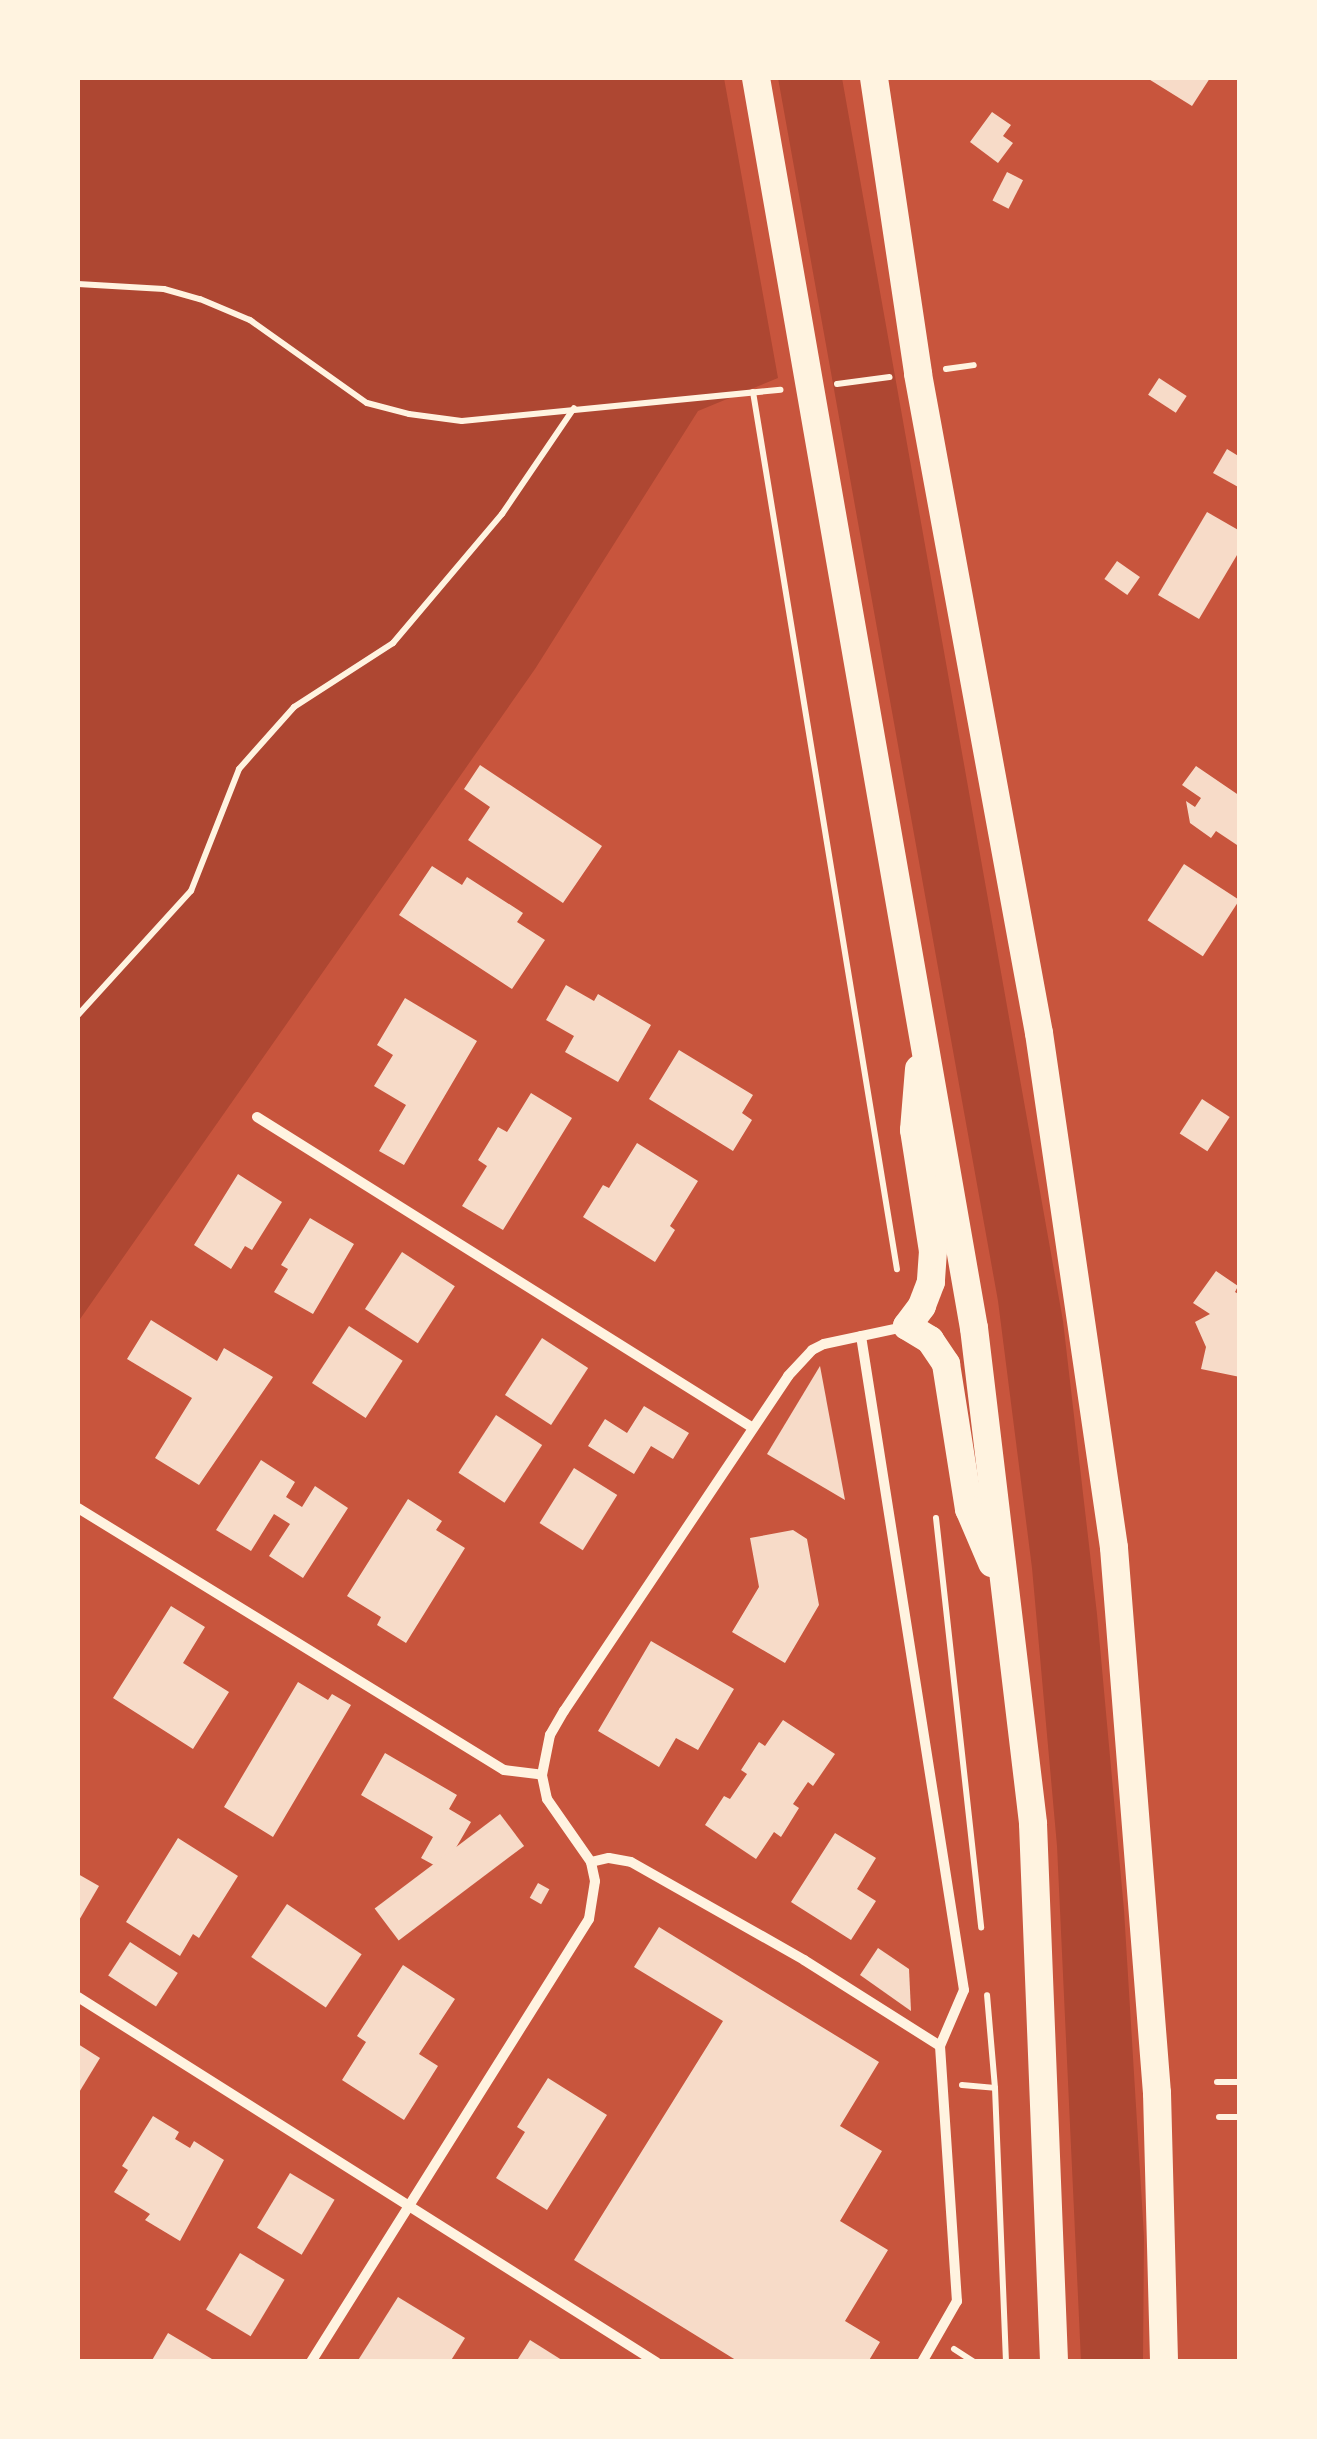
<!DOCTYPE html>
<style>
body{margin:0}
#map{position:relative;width:1317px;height:2439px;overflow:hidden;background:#c8553d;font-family:Figtree,sans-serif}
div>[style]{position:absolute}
.green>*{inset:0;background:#ae4732}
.building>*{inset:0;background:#f7dbc8;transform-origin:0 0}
.path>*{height:6px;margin:-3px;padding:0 3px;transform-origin:3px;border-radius:3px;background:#fff3e0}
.minor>*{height:10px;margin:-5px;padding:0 5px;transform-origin:5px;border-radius:5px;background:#fff3e0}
.trunk>*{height:28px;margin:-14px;padding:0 14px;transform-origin:14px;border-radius:14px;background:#fff3e0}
span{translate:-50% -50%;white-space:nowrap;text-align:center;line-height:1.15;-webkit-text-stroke:10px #fff3e0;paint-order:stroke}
.frame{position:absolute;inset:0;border:80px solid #fff3e0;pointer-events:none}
</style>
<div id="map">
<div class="green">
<i style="clip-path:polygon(78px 78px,724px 78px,778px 378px,698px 411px,535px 669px,78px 1322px)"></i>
<i style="clip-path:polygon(778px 78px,842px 78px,1063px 1321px,1097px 1614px,1124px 1910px,1144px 2237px,1143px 2361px,1081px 2361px,1057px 1846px,1032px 1568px,998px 1301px)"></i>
</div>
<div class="building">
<i style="clip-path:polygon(1147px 78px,1210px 78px,1192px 106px)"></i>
<i style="clip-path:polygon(992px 112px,1011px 125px,1003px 136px,1013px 143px,998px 163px,970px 142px)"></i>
<i style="left:1007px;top:172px;width:18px;height:32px;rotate:27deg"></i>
<i style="left:1159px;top:378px;width:33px;height:20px;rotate:33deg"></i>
<i style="clip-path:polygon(1227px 449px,1240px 457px,1240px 488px,1213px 473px)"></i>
<i style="clip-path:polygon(1207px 512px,1240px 531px,1240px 550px,1199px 619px,1158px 595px)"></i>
<i style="left:1117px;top:561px;width:28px;height:22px;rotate:35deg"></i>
<i style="clip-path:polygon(480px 765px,602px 846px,563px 903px,468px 840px,490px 807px,464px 789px)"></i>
<i style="clip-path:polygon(1196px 766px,1240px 796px,1240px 847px,1216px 831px,1211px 838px,1190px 823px,1186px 801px,1195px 807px,1201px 798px,1182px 785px)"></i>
<i style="left:1184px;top:864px;width:66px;height:67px;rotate:33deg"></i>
<i style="clip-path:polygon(432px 866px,462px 885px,467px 877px,523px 913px,517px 922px,545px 940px,512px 989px,399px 915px)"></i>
<i style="clip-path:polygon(566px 985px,594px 1001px,598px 994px,651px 1025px,618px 1082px,565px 1052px,574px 1036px,546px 1020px)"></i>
<i style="clip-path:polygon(405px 998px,477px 1041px,404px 1165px,379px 1151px,406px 1105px,374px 1086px,393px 1055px,377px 1045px)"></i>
<i style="clip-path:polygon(679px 1050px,753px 1095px,742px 1113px,752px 1120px,733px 1151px,649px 1099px)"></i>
<i style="clip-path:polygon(531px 1093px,572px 1118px,503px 1230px,462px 1206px,487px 1166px,478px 1160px,498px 1127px,507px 1132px)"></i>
<i style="left:1202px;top:1099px;width:33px;height:41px;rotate:33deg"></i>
<i style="clip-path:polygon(637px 1143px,698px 1181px,670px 1226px,675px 1230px,655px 1262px,583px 1217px,603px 1185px,609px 1188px)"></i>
<i style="clip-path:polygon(238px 1174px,282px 1202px,252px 1250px,245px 1246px,231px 1269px,194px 1245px)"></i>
<i style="clip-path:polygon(310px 1218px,354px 1244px,313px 1314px,274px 1292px,288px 1269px,281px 1265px)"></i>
<i style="left:402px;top:1252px;width:63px;height:68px;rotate:33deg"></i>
<i style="clip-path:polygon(1216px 1271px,1238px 1286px,1235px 1292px,1240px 1295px,1240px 1377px,1201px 1369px,1206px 1347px,1195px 1322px,1210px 1314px,1193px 1303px)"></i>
<i style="clip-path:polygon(151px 1320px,217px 1361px,224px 1348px,273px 1377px,199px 1485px,155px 1458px,192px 1398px,127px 1359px)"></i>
<i style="left:349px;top:1326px;width:64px;height:68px;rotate:33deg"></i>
<i style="left:542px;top:1338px;width:55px;height:68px;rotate:33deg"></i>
<i style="clip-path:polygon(820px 1366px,845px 1500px,767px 1454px)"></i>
<i style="clip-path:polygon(644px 1406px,689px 1433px,673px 1459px,651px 1446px,634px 1474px,588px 1446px,605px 1419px,627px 1433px)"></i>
<i style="left:496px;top:1415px;width:55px;height:69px;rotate:33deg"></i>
<i style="clip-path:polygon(261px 1460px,295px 1482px,286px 1497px,302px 1507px,315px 1486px,348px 1508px,303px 1578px,269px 1556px,290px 1524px,274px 1514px,251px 1551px,216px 1530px)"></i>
<i style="left:574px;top:1468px;width:51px;height:65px;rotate:32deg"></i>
<i style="clip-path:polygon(408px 1499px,442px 1521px,436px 1530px,465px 1548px,406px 1643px,377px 1625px,381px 1617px,347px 1596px)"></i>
<i style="clip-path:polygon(793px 1530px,807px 1539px,819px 1605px,785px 1663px,732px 1632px,759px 1587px,750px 1538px)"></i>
<i style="clip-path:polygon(171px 1606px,205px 1627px,183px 1663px,229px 1692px,193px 1749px,113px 1698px)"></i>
<i style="clip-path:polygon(651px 1641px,734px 1689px,698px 1750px,676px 1738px,659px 1767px,598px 1731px)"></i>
<i style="clip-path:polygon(298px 1682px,328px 1700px,332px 1694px,351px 1705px,273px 1837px,224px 1807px)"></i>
<i style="clip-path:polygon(783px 1720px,835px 1754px,813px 1786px,808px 1782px,793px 1804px,799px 1808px,781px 1837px,774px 1832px,756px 1859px,705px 1825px,724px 1796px,730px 1799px,747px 1774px,741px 1770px,759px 1742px,765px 1746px)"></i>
<i style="clip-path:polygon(385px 1753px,457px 1795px,449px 1809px,471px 1822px,443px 1870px,421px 1858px,433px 1837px,361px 1795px)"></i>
<i style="left:500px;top:1814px;width:40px;height:157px;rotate:53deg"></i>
<i style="clip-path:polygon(835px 1833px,876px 1858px,857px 1889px,876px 1901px,851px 1940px,791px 1902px)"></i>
<i style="clip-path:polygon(178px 1838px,238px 1876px,199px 1938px,193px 1934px,180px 1956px,126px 1922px)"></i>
<i style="clip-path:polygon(78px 1874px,99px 1886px,78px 1922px)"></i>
<i style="left:538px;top:1883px;width:13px;height:17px;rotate:29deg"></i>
<i style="left:287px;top:1904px;width:90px;height:64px;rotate:34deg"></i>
<i style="clip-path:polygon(659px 1927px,879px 2062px,840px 2126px,882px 2151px,840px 2221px,888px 2250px,845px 2321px,880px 2342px,868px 2362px,739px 2362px,574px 2260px,723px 2021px,634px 1967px)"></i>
<i style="left:130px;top:1942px;width:57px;height:40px;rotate:33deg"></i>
<i style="clip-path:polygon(878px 1948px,909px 1969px,911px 2011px,860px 1975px)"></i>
<i style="clip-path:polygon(403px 1965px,455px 1999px,419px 2054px,438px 2066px,404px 2120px,342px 2080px,366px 2042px,357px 2036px)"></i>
<i style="clip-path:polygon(78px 2044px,100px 2058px,78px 2094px)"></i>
<i style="clip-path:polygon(548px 2078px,607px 2115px,547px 2210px,496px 2178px,525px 2132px,517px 2127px)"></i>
<i style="clip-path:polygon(153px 2116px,179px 2132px,175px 2139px,190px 2148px,194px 2141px,224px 2160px,180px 2241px,145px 2220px,150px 2214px,114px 2192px,128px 2170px,122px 2166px)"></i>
<i style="left:290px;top:2173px;width:52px;height:64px;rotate:31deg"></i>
<i style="left:240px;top:2253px;width:52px;height:66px;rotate:31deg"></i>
<i style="clip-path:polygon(398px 2297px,465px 2338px,450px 2362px,357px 2362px)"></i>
<i style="clip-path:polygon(168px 2333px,217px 2362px,151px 2362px)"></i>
<i style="clip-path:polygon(530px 2340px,565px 2362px,516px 2362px)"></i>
</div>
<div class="path">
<i style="left:78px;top:284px;width:86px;rotate:3.3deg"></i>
<i style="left:164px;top:289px;width:37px;rotate:16deg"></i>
<i style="left:200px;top:299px;width:54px;rotate:22.8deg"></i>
<i style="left:250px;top:320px;width:143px;rotate:35.4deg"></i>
<i style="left:367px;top:403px;width:43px;rotate:14.7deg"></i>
<i style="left:409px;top:414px;width:53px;rotate:7.5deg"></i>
<i style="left:462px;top:421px;width:320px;rotate:-5.6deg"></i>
<i style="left:946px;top:369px;width:28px;rotate:-8deg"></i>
<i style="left:837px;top:384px;width:53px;rotate:-7.5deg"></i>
<i style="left:753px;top:392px;width:889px;rotate:80.68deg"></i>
<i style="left:78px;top:1015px;width:168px;rotate:-47.7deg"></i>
<i style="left:191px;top:891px;width:131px;rotate:-68.5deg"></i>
<i style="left:239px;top:769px;width:83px;rotate:-48.4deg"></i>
<i style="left:294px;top:707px;width:118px;rotate:-32.9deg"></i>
<i style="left:393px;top:643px;width:169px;rotate:-49.8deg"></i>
<i style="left:502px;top:514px;width:128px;rotate:-55.8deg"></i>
<i style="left:936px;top:1518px;width:412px;rotate:83.7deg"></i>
<i style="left:1217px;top:2082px;width:23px"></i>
<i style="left:962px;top:2085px;width:33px;rotate:5deg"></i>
<i style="left:995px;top:2088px;width:93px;rotate:-94.9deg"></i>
<i style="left:995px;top:2088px;width:274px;rotate:87.7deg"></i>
<i style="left:1219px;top:2117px;width:21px"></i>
<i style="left:954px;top:2349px;width:24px;rotate:33deg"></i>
</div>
<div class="minor">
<i style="left:257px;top:1117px;width:585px;rotate:32.09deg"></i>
<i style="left:861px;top:1336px;width:662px;rotate:81.05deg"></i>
<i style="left:964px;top:1990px;width:61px;rotate:113.2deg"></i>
<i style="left:940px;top:2046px;width:256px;rotate:86.2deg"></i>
<i style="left:957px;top:2301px;width:70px;rotate:119.8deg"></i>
<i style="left:78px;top:1508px;width:500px;rotate:31.59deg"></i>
<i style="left:504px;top:1770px;width:38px;rotate:7deg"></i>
<i style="left:591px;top:1862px;width:18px;rotate:-13deg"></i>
<i style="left:609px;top:1858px;width:22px;rotate:10deg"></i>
<i style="left:631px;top:1862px;width:199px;rotate:29.5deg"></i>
<i style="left:804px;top:1960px;width:161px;rotate:32.3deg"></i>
<i style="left:78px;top:1997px;width:684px;rotate:32.27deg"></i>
<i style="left:311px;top:2362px;width:523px;rotate:-57.89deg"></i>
<i style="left:589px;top:1919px;width:38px;rotate:-81deg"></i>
<i style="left:595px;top:1881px;width:19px;rotate:-102deg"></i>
<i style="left:591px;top:1862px;width:77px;rotate:-124.9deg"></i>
<i style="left:547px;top:1799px;width:25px;rotate:-102deg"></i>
<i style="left:542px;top:1775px;width:41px;rotate:-78.7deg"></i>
<i style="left:550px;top:1735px;width:28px;rotate:-60deg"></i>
<i style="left:564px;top:1711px;width:403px;rotate:-56.2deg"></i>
<i style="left:788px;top:1376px;width:35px;rotate:-47deg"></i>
<i style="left:812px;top:1350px;width:13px;rotate:-27deg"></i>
<i style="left:824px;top:1344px;width:81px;rotate:-12.1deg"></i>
</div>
<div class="trunk">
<i style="left:756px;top:78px;width:1269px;rotate:80.11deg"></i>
<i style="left:974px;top:1328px;width:499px;rotate:83.2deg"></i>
<i style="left:1033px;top:1824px;width:538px;rotate:87.76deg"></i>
<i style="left:874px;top:78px;width:299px;rotate:81.5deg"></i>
<i style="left:918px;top:374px;width:670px;rotate:79.6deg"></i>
<i style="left:1039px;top:1033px;width:520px;rotate:81.71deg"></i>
<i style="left:1114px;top:1548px;width:547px;rotate:85.49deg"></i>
<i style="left:1157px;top:2093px;width:269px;rotate:88.5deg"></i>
<i style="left:919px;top:1069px;width:61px;rotate:94.7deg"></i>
<i style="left:914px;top:1130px;width:122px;rotate:81.1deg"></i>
<i style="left:933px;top:1251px;width:31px;rotate:94deg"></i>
<i style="left:931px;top:1282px;width:26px;rotate:111deg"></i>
<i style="left:922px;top:1306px;width:25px;rotate:127deg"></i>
<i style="left:907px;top:1326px;width:27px;rotate:31deg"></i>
<i style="left:930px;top:1340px;width:29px;rotate:56deg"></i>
<i style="left:946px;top:1364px;width:147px;rotate:81deg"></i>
<i style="left:969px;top:1509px;width:59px;rotate:66.9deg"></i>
</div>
<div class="frame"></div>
</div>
